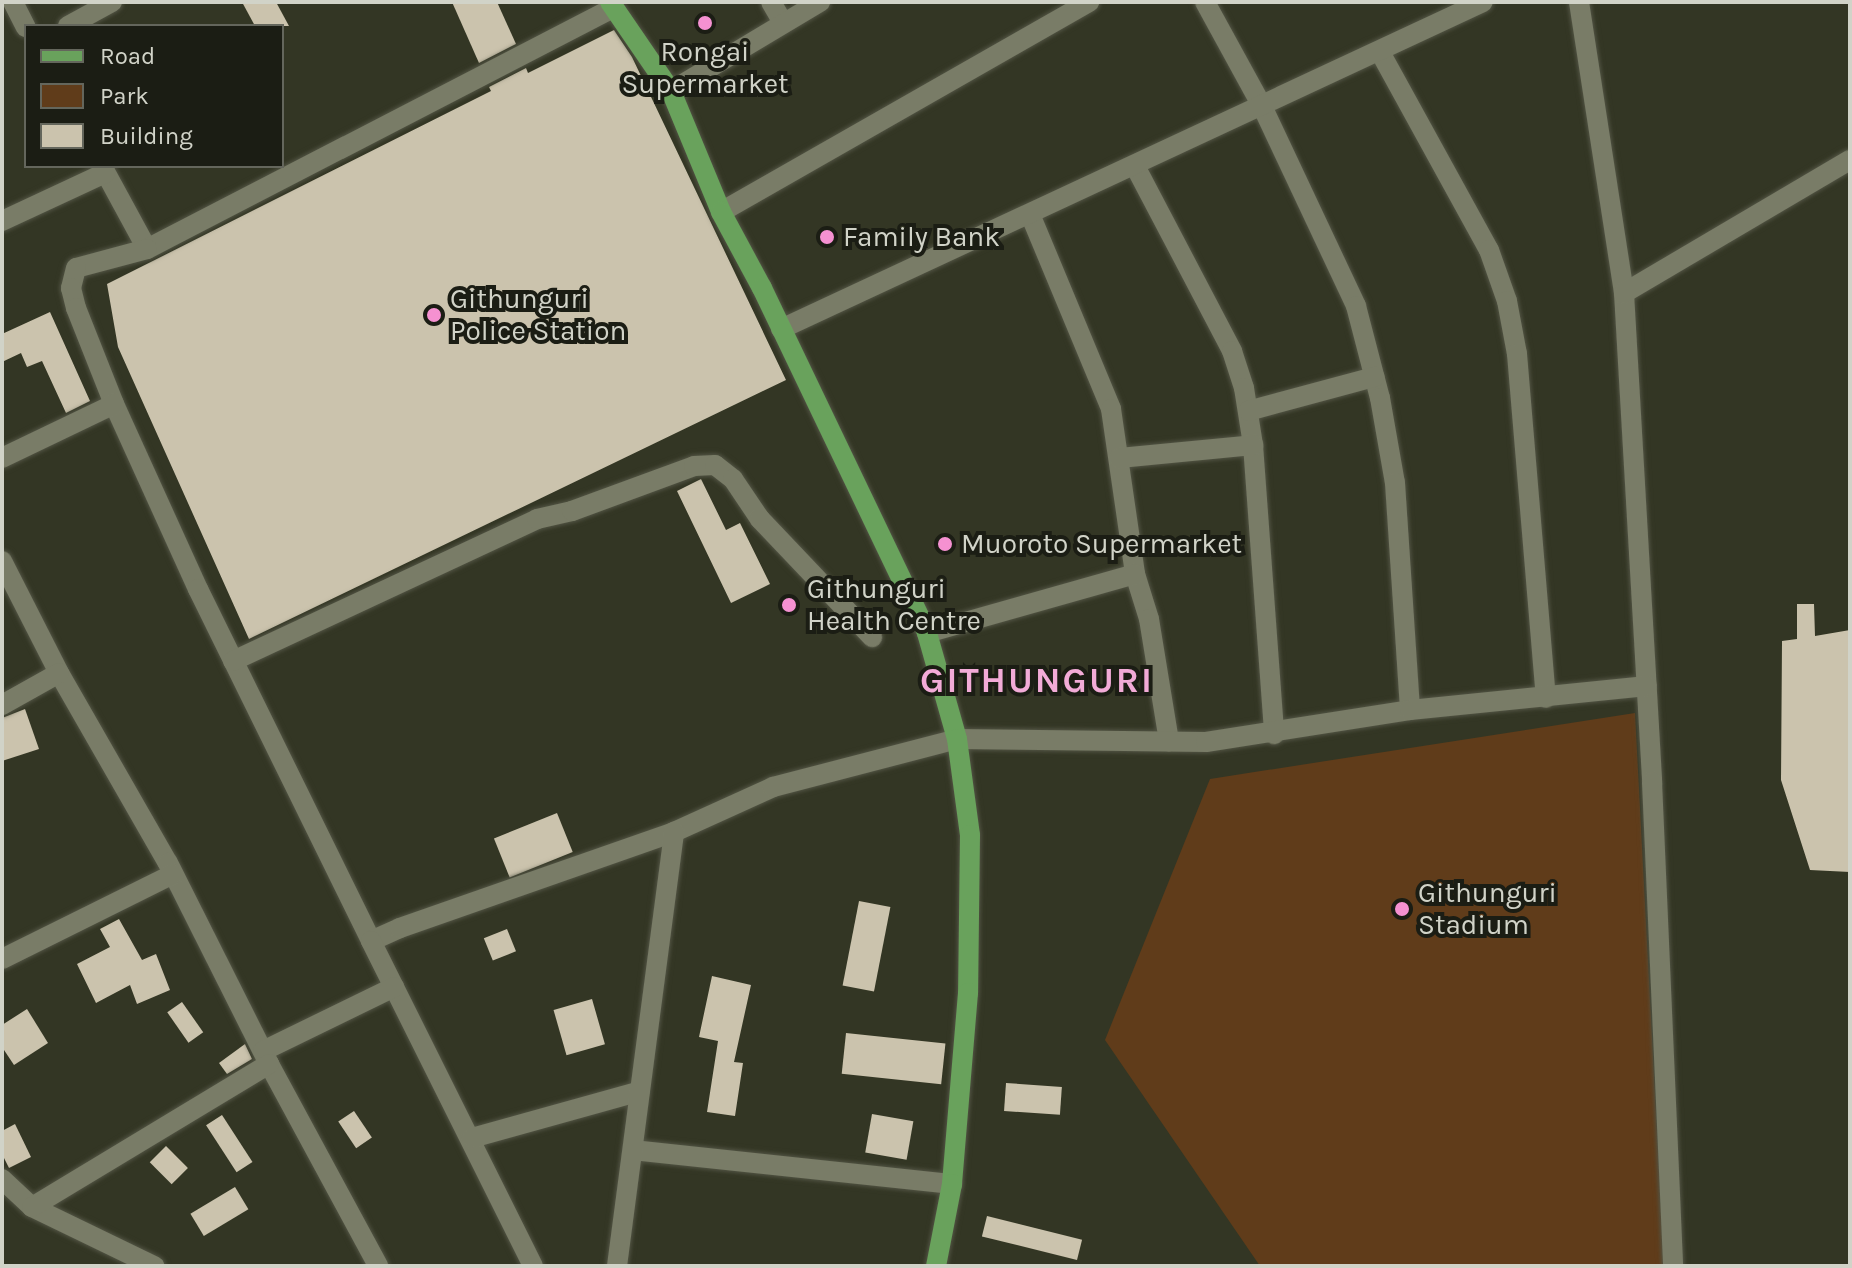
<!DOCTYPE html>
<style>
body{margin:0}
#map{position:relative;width:1852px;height:1268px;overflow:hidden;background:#333624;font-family:Karla,sans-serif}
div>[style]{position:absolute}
.green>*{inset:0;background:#603c1a}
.building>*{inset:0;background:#cbc3ad;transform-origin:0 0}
.roads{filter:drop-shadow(0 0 2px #525444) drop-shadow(0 0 2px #525444)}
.minor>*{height:20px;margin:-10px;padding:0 10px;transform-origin:10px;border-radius:10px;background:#797c67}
.major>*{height:20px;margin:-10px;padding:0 10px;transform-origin:10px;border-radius:10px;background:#69a25c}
.dots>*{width:22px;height:22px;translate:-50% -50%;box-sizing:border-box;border:4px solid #1b1d14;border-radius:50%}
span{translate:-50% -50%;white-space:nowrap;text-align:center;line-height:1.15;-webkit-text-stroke:8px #1b1d14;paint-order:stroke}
.poi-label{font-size:28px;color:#d1d3c8}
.left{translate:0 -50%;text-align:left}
.district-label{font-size:36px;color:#f2abd7;font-weight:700;letter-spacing:2px}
.frame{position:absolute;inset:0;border:4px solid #d1d3c8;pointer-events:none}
.legend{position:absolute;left:24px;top:24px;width:260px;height:144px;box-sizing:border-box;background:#1b1d14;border:2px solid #64665c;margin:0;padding:10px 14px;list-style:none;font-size:24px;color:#d1d3c8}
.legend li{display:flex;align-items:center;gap:16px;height:40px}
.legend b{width:40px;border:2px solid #64665c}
</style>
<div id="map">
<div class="green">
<i style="clip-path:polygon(1635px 713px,1664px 1266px,1260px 1266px,1105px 1040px,1210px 779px)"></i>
</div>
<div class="building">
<i style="clip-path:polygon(242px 2px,276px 2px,289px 26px,255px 26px)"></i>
<i style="clip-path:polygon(452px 2px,497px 2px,516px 44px,479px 63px)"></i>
<i style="clip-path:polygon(614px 30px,632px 57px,786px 380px,249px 639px,118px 347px,107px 284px,491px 91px,489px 87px,526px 68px,528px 73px)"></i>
<i style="clip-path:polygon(50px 312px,90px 401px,66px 413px,42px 361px,27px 367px,21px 353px,2px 362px,2px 334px)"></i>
<i style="clip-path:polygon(701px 479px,726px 530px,740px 523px,770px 584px,731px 603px,677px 491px)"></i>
<i style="clip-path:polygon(1797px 604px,1814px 604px,1815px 636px,1850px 630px,1850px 872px,1810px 870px,1781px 780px,1782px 641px,1797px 639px)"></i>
<i style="clip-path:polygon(25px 709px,39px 749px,2px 761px,2px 718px)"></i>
<i style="left:557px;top:813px;width:42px;height:68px;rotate:68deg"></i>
<i style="left:859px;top:901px;width:32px;height:86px;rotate:11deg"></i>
<i style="clip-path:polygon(119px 919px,142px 960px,156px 954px,170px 990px,137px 1004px,130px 985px,96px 1003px,77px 964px,110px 947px,100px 929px)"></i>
<i style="left:507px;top:929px;width:24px;height:25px;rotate:68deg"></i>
<i style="clip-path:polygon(712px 976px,751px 985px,734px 1062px,743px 1063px,735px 1116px,707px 1112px,718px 1041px,699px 1037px)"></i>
<i style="left:592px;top:999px;width:47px;height:40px;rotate:74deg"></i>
<i style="left:182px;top:1002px;width:37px;height:18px;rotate:55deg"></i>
<i style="clip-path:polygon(27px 1009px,48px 1043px,14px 1065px,2px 1047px,2px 1025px)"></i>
<i style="left:846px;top:1033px;width:100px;height:41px;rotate:6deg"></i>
<i style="clip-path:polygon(245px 1044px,252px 1059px,227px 1074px,219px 1063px)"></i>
<i style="left:1006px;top:1083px;width:56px;height:28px;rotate:4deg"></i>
<i style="left:354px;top:1111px;width:32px;height:19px;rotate:56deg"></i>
<i style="left:872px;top:1114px;width:42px;height:39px;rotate:10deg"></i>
<i style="left:222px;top:1115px;width:56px;height:19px;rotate:57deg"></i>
<i style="clip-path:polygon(15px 1124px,31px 1157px,9px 1168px,2px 1154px,2px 1131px)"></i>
<i style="left:166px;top:1146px;width:31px;height:23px;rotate:45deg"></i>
<i style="left:235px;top:1187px;width:26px;height:52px;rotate:59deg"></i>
<i style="left:987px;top:1216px;width:98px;height:21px;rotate:14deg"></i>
</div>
<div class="roads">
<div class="minor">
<i style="left:13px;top:2px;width:28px;rotate:63deg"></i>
<i style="left:771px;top:2px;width:24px;rotate:60deg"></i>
<i style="left:1205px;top:2px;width:119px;rotate:61.3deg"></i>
<i style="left:1262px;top:106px;width:221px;rotate:64.8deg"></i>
<i style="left:1356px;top:306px;width:95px;rotate:75.4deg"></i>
<i style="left:1380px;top:398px;width:86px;rotate:80deg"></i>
<i style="left:1395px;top:483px;width:227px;rotate:86.2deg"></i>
<i style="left:1579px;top:2px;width:294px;rotate:81.2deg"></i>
<i style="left:1624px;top:293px;width:490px;rotate:86.7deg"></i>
<i style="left:1652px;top:782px;width:484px;rotate:87.5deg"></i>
<i style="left:68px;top:26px;width:50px;rotate:-28.6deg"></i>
<i style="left:1380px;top:52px;width:226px;rotate:61.2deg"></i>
<i style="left:1489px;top:250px;width:54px;rotate:70.6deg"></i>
<i style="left:1507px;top:301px;width:54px;rotate:79.3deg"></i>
<i style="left:1517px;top:354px;width:345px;rotate:85.2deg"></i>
<i style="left:671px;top:91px;width:174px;rotate:-30.9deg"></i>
<i style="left:102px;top:166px;width:94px;rotate:61.5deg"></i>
<i style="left:147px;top:249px;width:525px;rotate:-27.35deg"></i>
<i style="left:1135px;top:166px;width:209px;rotate:62.3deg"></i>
<i style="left:1232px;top:351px;width:39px;rotate:72deg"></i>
<i style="left:1244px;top:388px;width:58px;rotate:81deg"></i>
<i style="left:1253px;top:445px;width:290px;rotate:85.8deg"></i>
<i style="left:721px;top:212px;width:424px;rotate:-29.7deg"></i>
<i style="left:1030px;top:214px;width:211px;rotate:67.4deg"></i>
<i style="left:1111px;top:409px;width:167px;rotate:81.7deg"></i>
<i style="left:1135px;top:574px;width:47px;rotate:72.7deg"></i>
<i style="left:1149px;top:619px;width:124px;rotate:80.7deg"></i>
<i style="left:2px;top:221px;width:114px;rotate:-25deg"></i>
<i style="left:147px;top:249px;width:73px;rotate:165deg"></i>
<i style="left:76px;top:268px;width:21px;rotate:104deg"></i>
<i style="left:71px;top:288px;width:21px;rotate:76deg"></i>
<i style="left:76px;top:308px;width:103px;rotate:68.4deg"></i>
<i style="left:114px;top:404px;width:203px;rotate:65.6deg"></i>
<i style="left:198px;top:589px;width:392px;rotate:63.8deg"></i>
<i style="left:371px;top:941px;width:32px;rotate:-24deg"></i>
<i style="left:400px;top:928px;width:290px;rotate:-19.3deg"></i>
<i style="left:674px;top:832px;width:109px;rotate:-24.4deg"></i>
<i style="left:773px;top:787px;width:190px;rotate:-14.6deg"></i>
<i style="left:957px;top:739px;width:249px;rotate:0.7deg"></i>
<i style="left:1206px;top:742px;width:206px;rotate:-8.9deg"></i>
<i style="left:1410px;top:710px;width:238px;rotate:-5.8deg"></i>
<i style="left:1624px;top:293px;width:262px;rotate:-30.5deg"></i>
<i style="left:781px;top:329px;width:774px;rotate:-24.98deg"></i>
<i style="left:1248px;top:411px;width:131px;rotate:-15.1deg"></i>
<i style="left:2px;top:458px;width:124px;rotate:-25.7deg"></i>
<i style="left:1119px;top:458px;width:135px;rotate:-5.5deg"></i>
<i style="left:2px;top:561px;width:126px;rotate:63deg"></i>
<i style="left:59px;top:673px;width:219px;rotate:60.2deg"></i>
<i style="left:168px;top:863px;width:225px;rotate:63.3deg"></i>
<i style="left:269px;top:1064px;width:230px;rotate:61.6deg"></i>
<i style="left:927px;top:633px;width:216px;rotate:-15.8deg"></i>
<i style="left:233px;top:661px;width:336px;rotate:-25deg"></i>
<i style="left:537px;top:519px;width:36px;rotate:-13deg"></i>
<i style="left:572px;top:511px;width:130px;rotate:-20.2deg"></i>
<i style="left:694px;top:466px;width:21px;rotate:-3deg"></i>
<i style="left:715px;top:465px;width:23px;rotate:38deg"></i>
<i style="left:733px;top:479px;width:48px;rotate:56deg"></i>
<i style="left:760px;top:519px;width:163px;rotate:46.5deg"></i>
<i style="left:2px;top:705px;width:65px;rotate:-29.3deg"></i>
<i style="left:371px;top:941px;width:363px;rotate:63.5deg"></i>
<i style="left:2px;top:959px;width:191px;rotate:-26.4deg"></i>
<i style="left:263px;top:1051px;width:146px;rotate:-26deg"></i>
<i style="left:472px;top:1138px;width:174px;rotate:-15.6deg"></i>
<i style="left:633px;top:1150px;width:321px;rotate:6.1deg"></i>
<i style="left:2px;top:1179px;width:41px;rotate:43deg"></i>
<i style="left:32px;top:1207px;width:136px;rotate:25.8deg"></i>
<i style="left:32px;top:1207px;width:277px;rotate:-31.1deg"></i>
<i style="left:617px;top:1266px;width:438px;rotate:-82.5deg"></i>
</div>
<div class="major">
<i style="left:610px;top:2px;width:108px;rotate:55.6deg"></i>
<i style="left:671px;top:91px;width:131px;rotate:67.5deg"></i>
<i style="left:721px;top:212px;width:86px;rotate:61.7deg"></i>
<i style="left:762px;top:288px;width:382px;rotate:64.4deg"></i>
<i style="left:927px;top:633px;width:110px;rotate:74.2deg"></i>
<i style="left:957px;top:739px;width:97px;rotate:82.3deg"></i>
<i style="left:970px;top:835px;width:158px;rotate:90.7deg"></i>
<i style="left:968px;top:993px;width:192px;rotate:94.8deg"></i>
<i style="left:952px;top:1184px;width:84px;rotate:101deg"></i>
</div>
</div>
<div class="dots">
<i style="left:705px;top:23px;background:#f591d1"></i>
<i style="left:827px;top:237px;background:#f591d1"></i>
<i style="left:434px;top:315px;background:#f591d1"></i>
<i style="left:945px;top:544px;background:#f591d1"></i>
<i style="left:789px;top:605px;background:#f591d1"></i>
<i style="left:1402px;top:909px;background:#f591d1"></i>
</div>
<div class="poi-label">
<span style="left:705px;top:68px">Rongai<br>Supermarket</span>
<span class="left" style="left:843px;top:237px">Family Bank</span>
<span class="left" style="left:450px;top:315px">Githunguri<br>Police Station</span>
<span class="left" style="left:961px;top:544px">Muoroto Supermarket</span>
<span class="left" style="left:807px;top:605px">Githunguri<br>Health Centre</span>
<span class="left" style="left:1418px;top:909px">Githunguri<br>Stadium</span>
</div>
<div class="district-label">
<span style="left:1037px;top:681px">GITHUNGURI</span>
</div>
<div class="frame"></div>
<ul class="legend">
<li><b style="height:10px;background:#69a25c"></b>Road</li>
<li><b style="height:22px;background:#603c1a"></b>Park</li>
<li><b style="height:22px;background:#cbc3ad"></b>Building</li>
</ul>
</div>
